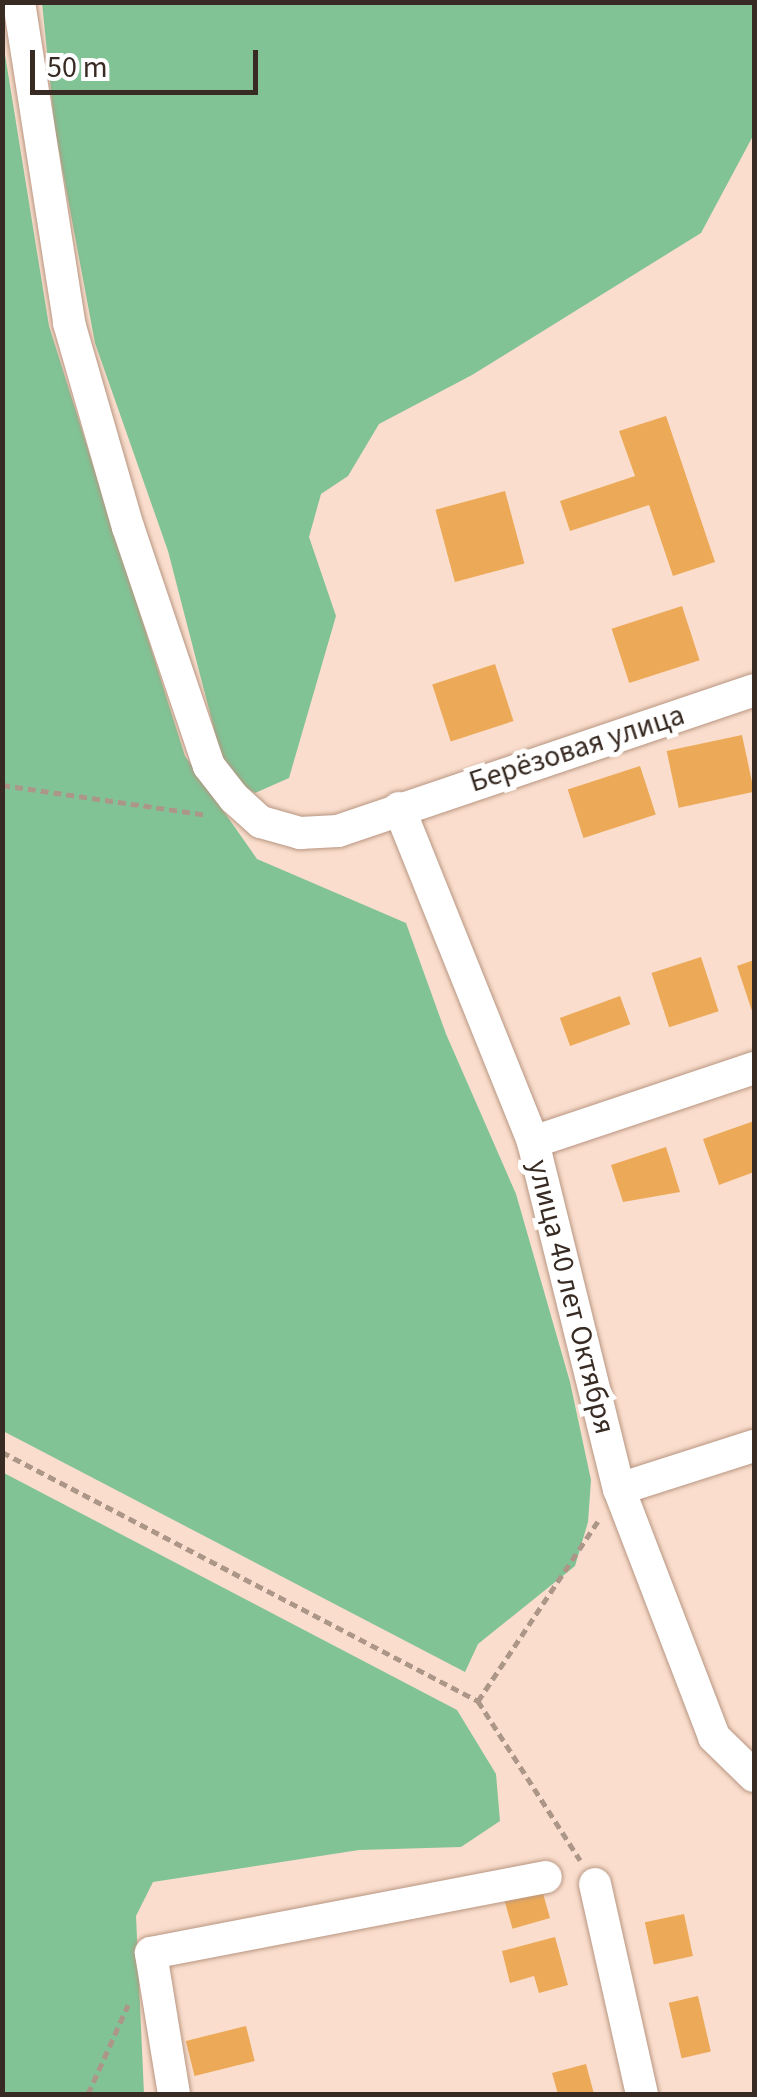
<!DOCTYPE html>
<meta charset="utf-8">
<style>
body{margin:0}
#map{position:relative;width:757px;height:2097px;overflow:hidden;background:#faddcc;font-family:"Source Sans 3",sans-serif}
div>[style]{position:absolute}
.green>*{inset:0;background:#81c395}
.building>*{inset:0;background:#eca957;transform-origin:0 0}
.path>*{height:5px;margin-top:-2.5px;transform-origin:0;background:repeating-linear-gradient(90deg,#ac9688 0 8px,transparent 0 13px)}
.roads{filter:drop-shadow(0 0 2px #b79682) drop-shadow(0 0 2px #b79682)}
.minor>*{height:32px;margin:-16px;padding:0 16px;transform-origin:16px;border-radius:16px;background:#fff}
span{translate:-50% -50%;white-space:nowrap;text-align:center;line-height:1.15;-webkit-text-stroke:10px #fff;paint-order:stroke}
.street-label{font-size:30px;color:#382b23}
.frame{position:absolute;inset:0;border:5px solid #382b23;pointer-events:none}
.scale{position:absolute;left:30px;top:50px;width:228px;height:45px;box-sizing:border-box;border:5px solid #382b23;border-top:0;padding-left:12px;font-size:30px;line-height:35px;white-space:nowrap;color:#382b23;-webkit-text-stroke:8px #fff;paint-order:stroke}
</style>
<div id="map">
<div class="green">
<i style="clip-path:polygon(42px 3px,754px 3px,754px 134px,701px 233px,472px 375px,379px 424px,348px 476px,321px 494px,309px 537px,336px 616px,289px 778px,255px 793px,226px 775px,168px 551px,95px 343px,55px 130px)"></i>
<i style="clip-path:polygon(2px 36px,49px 326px,185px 756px,257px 859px,406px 923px,446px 1034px,516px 1194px,570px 1382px,591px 1480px,588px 1522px,575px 1566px,478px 1644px,465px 1672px,3px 1431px)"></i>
<i style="clip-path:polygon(2px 1472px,457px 1710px,496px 1774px,500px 1821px,461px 1847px,359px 1850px,153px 1882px,136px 1916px,144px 2094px,3px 2094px)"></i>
</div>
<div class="building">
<i style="clip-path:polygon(666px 416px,715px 562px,673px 576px,649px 505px,570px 531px,560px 501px,635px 476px,619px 431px)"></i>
<i style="left:505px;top:491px;width:75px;height:72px;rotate:75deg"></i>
<i style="left:682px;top:606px;width:57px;height:74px;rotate:72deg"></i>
<i style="left:495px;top:664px;width:60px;height:66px;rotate:72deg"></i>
<i style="left:742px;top:735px;width:58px;height:77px;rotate:78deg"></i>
<i style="left:640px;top:766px;width:51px;height:76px;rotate:72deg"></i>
<i style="left:701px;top:957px;width:57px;height:52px;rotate:72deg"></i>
<i style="clip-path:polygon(754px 960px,754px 1017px,737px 966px)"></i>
<i style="left:620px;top:996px;width:30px;height:64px;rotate:70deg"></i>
<i style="clip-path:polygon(754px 1121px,754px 1172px,719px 1185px,703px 1139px)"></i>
<i style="clip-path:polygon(666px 1147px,680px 1192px,623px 1202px,611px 1165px)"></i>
<i style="left:542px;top:1890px;width:29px;height:39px;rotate:74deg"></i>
<i style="left:684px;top:1914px;width:43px;height:40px;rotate:78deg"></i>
<i style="clip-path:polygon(555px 1937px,568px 1985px,539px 1993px,534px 1976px,510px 1983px,502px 1951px)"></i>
<i style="left:698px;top:1996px;width:57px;height:30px;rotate:77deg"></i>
<i style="left:246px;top:2026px;width:36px;height:62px;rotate:76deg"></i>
<i style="clip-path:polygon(586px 2064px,594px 2094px,558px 2094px,552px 2073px)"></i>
</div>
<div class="path">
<i style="left:2px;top:785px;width:207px;rotate:8.3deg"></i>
<i style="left:2px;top:1452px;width:537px;rotate:27.61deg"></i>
<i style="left:478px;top:1701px;width:189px;rotate:57.3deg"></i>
<i style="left:478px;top:1701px;width:216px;rotate:-56.3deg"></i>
<i style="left:88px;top:2094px;width:98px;rotate:-65.8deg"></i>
</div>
<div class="roads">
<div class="minor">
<i style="left:19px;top:2px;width:325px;rotate:81.1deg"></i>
<i style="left:69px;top:323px;width:212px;rotate:73.9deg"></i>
<i style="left:128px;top:527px;width:252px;rotate:71.3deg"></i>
<i style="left:209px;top:766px;width:41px;rotate:52deg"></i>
<i style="left:234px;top:798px;width:36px;rotate:42deg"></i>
<i style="left:261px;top:822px;width:41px;rotate:15.8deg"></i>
<i style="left:300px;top:833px;width:38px;rotate:-3deg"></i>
<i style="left:338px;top:831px;width:439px;rotate:-18.7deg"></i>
<i style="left:399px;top:808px;width:360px;rotate:68.1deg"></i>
<i style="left:533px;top:1142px;width:357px;rotate:76.1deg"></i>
<i style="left:619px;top:1489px;width:266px;rotate:69deg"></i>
<i style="left:714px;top:1737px;width:56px;rotate:44.3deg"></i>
<i style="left:533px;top:1142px;width:233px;rotate:-18.5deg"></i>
<i style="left:619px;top:1489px;width:142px;rotate:-17.7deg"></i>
<i style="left:595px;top:1884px;width:215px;rotate:77.4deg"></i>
<i style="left:174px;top:2094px;width:143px;rotate:-99.3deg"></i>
<i style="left:151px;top:1953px;width:402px;rotate:-10.9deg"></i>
</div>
</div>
<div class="street-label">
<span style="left:577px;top:749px;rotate:-18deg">Берёзовая улица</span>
<span style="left:571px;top:1297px;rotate:76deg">улица 40 лет Октября</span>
</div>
<div class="frame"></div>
<div class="scale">50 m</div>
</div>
